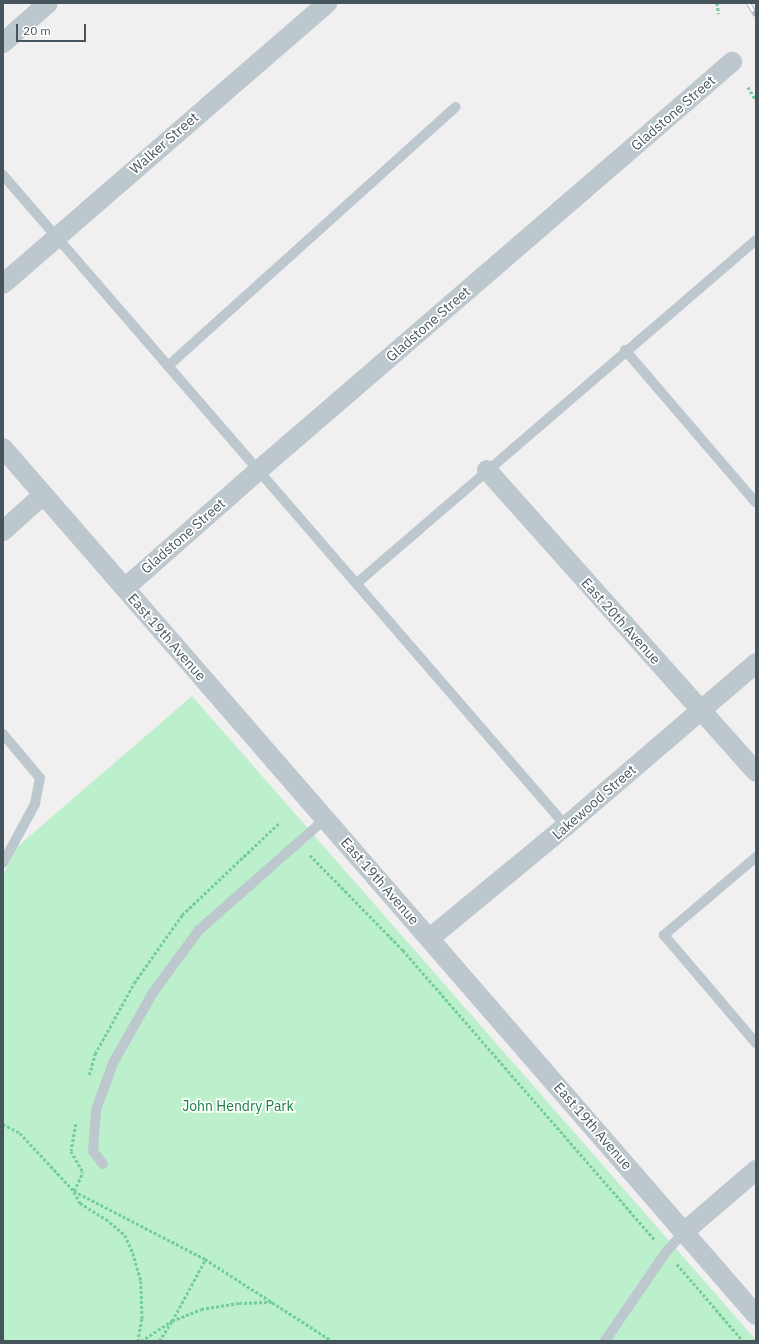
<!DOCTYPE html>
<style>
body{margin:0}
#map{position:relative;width:759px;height:1344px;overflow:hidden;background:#f1efef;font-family:"IBM Plex Sans",sans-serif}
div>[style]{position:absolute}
.green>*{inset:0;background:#bcf0cc}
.path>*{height:2.5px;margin-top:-1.25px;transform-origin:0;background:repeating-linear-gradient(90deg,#73ce9a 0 3px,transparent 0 5px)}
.lane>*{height:10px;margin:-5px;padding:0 5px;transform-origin:5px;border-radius:5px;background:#bcc8ce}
.street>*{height:20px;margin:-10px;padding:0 10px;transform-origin:10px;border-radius:10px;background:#bcc8ce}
.rail>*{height:4.5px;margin-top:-2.25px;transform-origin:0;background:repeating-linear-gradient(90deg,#fff 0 9px,#b1b5b9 0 18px);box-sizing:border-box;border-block:1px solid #b1b5b9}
span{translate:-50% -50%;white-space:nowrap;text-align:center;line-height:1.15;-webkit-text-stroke:3.5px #fff;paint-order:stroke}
.street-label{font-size:14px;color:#46545d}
.park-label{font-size:14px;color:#158041}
.frame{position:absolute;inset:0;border:4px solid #46545d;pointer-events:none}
.scale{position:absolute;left:16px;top:24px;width:70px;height:18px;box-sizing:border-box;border:2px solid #46545d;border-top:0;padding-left:5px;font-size:12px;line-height:14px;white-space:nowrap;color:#46545d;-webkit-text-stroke:3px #fff;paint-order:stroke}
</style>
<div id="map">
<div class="green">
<i style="clip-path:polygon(192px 696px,756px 1340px,756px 1341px,3px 1341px,3px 875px,17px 847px)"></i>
</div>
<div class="path">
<i style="left:717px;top:3px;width:11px;rotate:80deg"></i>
<i style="left:748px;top:87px;width:15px;rotate:58deg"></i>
<i style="left:310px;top:855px;width:133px;rotate:45.6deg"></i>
<i style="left:403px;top:950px;width:384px;rotate:49deg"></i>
<i style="left:89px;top:1075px;width:22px;rotate:-74deg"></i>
<i style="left:95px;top:1054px;width:81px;rotate:-61.2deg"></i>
<i style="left:134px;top:983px;width:83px;rotate:-54.8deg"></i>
<i style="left:182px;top:915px;width:135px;rotate:-43.5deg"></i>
<i style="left:3px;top:1124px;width:19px;rotate:28deg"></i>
<i style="left:20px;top:1133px;width:79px;rotate:47deg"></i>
<i style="left:74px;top:1191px;width:148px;rotate:27.4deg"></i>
<i style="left:205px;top:1259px;width:151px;rotate:32.8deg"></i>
<i style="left:76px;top:1124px;width:27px;rotate:100deg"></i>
<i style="left:71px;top:1151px;width:24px;rotate:60deg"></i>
<i style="left:74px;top:1191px;width:21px;rotate:-65deg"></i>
<i style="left:74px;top:1192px;width:13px;rotate:61deg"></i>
<i style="left:80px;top:1203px;width:31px;rotate:32deg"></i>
<i style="left:106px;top:1219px;width:25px;rotate:40deg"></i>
<i style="left:125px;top:1235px;width:20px;rotate:66deg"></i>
<i style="left:133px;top:1253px;width:29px;rotate:74deg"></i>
<i style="left:141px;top:1281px;width:38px;rotate:88deg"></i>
<i style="left:142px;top:1319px;width:22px;rotate:100deg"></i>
<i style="left:677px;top:1264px;width:101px;rotate:49.4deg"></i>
<i style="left:141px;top:1341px;width:37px;rotate:-33deg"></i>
<i style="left:172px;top:1321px;width:31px;rotate:-22deg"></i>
<i style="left:201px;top:1309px;width:38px;rotate:-9deg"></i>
<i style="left:239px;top:1303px;width:33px;rotate:-2deg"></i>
<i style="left:159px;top:1341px;width:24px;rotate:-57deg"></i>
<i style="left:172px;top:1321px;width:69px;rotate:-61.6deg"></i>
</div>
<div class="lane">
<i style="left:3px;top:175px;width:861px;rotate:49.15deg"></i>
<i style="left:625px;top:350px;width:201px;rotate:49.4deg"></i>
<i style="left:168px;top:366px;width:387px;rotate:-42deg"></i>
<i style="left:357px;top:583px;width:526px;rotate:-40.68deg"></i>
<i style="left:3px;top:734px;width:57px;rotate:49.9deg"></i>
<i style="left:40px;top:778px;width:26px;rotate:101deg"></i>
<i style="left:35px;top:804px;width:67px;rotate:118.5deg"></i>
<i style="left:756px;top:857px;width:121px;rotate:139.7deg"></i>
<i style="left:664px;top:935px;width:142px;rotate:49.6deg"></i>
<i style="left:103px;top:1164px;width:16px;rotate:-128deg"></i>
<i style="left:93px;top:1151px;width:41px;rotate:-85.8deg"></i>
<i style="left:96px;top:1110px;width:50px;rotate:-70.1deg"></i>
<i style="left:113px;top:1063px;width:79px;rotate:-60.5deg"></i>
<i style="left:152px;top:994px;width:79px;rotate:-53.7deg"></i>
<i style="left:199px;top:930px;width:168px;rotate:-41.4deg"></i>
<i style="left:605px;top:1341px;width:108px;rotate:-55.6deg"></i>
<i style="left:666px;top:1252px;width:27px;rotate:-48deg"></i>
</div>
<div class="street">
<i style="left:3px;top:43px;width:60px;rotate:-41.6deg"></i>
<i style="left:3px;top:284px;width:429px;rotate:-40.9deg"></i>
<i style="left:3px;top:448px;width:1148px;rotate:49.03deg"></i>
<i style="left:487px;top:470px;width:404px;rotate:48.3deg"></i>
<i style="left:3px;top:531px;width:54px;rotate:-42deg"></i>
<i style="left:125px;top:588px;width:179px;rotate:-41.4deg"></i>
<i style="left:259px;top:470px;width:625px;rotate:-40.78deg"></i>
<i style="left:430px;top:938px;width:176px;rotate:-39.5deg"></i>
<i style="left:566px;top:826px;width:250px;rotate:-40.6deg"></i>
<i style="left:684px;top:1232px;width:95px;rotate:-40.7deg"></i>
</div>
<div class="rail">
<i style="left:749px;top:3px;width:14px;rotate:60deg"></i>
</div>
<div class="street-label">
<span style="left:673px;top:113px;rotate:-41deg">Gladstone Street</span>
<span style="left:164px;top:143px;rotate:-41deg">Walker Street</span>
<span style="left:428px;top:324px;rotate:-41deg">Gladstone Street</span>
<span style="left:183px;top:536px;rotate:-41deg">Gladstone Street</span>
<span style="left:621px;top:621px;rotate:48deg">East 20th Avenue</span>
<span style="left:167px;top:637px;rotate:49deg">East 19th Avenue</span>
<span style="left:594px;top:802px;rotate:-41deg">Lakewood Street</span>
<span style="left:380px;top:881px;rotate:49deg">East 19th Avenue</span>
<span style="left:593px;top:1126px;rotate:49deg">East 19th Avenue</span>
</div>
<div class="park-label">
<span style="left:238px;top:1106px">John Hendry Park</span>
</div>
<div class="frame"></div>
<div class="scale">20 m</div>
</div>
